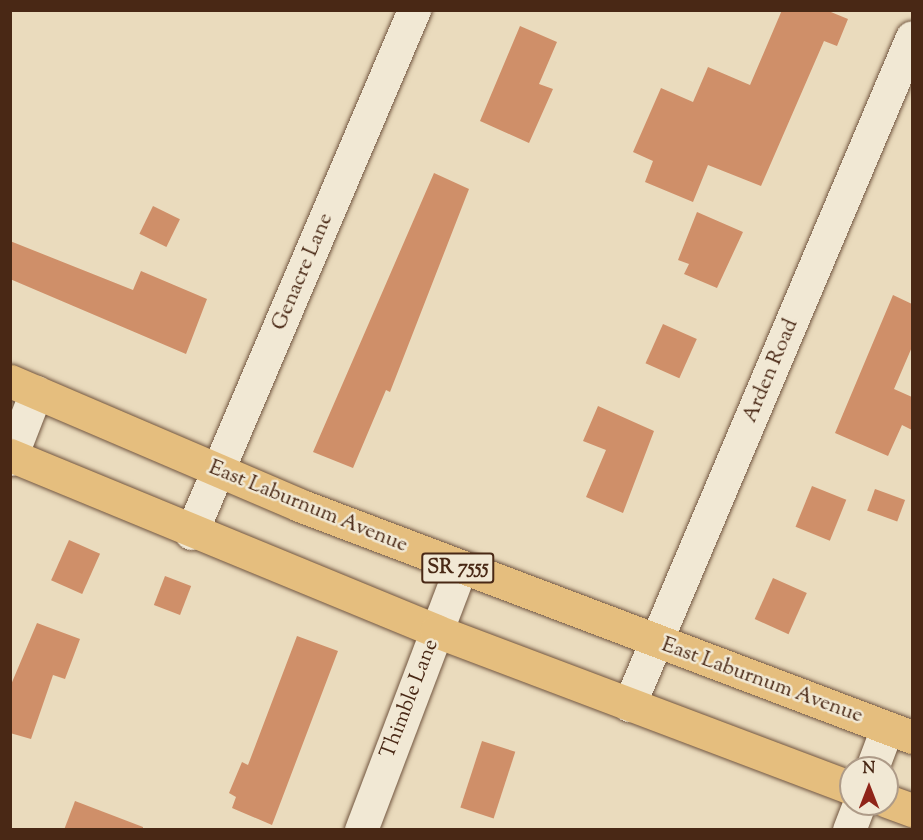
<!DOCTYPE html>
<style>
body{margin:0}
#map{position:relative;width:923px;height:840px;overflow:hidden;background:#eadbbd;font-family:"Sorts Mill Goudy",serif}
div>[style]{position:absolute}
.building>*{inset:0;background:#cf8f69;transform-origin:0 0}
.roads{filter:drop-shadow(0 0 2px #71553f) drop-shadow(0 0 2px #71553f)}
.minor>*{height:33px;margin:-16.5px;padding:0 16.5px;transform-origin:16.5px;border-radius:16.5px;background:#f1e8d4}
.primary>*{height:33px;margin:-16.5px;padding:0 16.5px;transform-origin:16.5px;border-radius:16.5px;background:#e5be7e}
span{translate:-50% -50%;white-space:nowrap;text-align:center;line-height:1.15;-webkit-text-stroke:5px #f1e8d4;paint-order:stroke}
.shield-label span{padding:2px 4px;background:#f1e8d4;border:2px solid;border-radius:4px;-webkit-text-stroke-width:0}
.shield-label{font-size:20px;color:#492815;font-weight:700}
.street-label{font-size:21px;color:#492815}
.frame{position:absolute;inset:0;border:12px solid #492815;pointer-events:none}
.north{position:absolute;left:839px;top:756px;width:60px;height:60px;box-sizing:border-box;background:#f1e8d4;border:2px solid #ae9b88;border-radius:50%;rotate:0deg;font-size:16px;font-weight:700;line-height:24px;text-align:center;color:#492815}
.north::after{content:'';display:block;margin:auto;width:21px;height:27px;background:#8f2418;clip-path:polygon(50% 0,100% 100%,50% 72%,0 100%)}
</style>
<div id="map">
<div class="building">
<i style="clip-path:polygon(782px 10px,826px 10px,848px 19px,837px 46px,824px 41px,761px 186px,708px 165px,693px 202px,645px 182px,653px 161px,633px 152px,661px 88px,693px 102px,708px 67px,750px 85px)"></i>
<i style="clip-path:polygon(520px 26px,557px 42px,539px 84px,553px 89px,529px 143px,480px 121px)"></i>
<i style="clip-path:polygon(434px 173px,469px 189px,390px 392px,386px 390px,353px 468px,313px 452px)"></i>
<i style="left:153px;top:206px;width:30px;height:31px;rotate:26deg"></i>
<i style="clip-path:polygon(697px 212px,743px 232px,717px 288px,684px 274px,689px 264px,678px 260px)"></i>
<i style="clip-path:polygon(10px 241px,133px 290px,141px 271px,207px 299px,186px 354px,10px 279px)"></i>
<i style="clip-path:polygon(893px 295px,912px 304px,912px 347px,894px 389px,912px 397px,912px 430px,902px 425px,888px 456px,835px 433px)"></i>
<i style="left:663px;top:324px;width:37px;height:43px;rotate:24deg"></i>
<i style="clip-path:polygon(598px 406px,654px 431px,623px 513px,586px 497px,606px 450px,583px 441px)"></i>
<i style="left:812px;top:486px;width:37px;height:44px;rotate:22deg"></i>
<i style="left:875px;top:489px;width:32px;height:23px;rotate:20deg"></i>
<i style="left:69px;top:540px;width:34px;height:44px;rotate:24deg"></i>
<i style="left:165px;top:576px;width:28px;height:31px;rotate:21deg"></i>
<i style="left:773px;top:578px;width:37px;height:45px;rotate:24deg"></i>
<i style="clip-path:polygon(37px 623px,80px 639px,65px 679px,53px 675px,31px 739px,10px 733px,10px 687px)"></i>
<i style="clip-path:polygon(297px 636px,338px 651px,272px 825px,232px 808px,236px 797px,229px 793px,242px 762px,248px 765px)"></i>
<i style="left:482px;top:741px;width:35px;height:70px;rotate:18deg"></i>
<i style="clip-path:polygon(75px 801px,143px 827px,143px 830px,64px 830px)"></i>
</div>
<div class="roads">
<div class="minor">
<i style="left:10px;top:459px;width:72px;rotate:-68.8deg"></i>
<i style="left:191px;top:533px;width:569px;rotate:-66.91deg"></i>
<i style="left:629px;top:705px;width:725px;rotate:-67.04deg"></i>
<i style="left:872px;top:768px;width:43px;rotate:-69.4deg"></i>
<i style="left:361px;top:830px;width:279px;rotate:-69.2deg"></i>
<i style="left:849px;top:830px;width:28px;rotate:-69deg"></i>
</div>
<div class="primary">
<i style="left:10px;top:381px;width:314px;rotate:23.2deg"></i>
<i style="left:299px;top:505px;width:655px;rotate:20.73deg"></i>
<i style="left:10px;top:455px;width:461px;rotate:22.4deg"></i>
<i style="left:436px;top:631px;width:444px;rotate:20.7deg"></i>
<i style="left:887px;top:801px;width:27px;rotate:20deg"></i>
</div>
</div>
<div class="shield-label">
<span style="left:458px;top:568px">SR 7555</span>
</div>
<div class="street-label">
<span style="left:303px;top:272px;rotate:-67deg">Genacre Lane</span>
<span style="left:771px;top:371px;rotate:-67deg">Arden Road</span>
<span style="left:308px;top:507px;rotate:22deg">East Laburnum Avenue</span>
<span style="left:762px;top:681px;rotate:20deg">East Laburnum Avenue</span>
<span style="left:410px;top:699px;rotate:-69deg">Thimble Lane</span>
</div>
<div class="frame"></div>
<div class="north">N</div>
</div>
